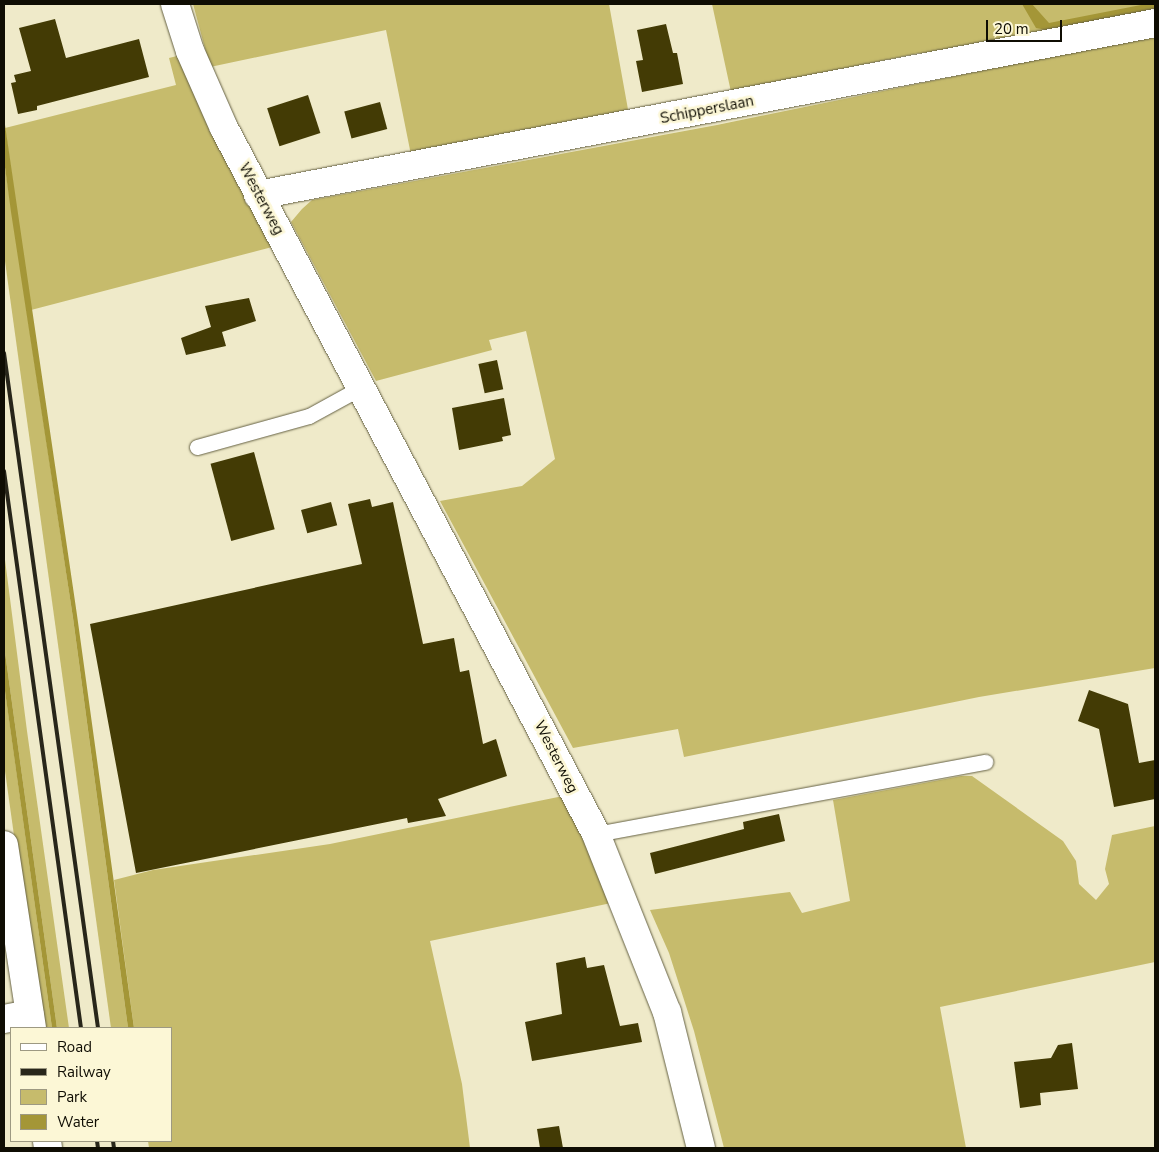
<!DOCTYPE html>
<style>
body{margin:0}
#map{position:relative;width:1159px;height:1152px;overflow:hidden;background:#efeac9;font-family:"Nunito Sans",sans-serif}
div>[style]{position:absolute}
.green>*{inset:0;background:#c6bb6c}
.water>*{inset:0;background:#a49637}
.building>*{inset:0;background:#433b05;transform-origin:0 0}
.roads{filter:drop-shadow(0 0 1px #656144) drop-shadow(0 0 1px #656144)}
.service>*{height:15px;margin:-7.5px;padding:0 7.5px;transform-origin:7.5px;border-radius:7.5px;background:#fff}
.minor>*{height:28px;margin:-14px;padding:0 14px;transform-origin:14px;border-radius:14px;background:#fff}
.rail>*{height:4px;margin:-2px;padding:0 2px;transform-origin:2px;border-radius:2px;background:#28261a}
span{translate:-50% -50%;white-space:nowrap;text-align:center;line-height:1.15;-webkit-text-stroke:5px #fcf7d6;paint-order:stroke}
.street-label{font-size:15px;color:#0f0d03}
.frame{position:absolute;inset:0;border:5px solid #0f0d03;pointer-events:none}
.legend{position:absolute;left:10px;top:1027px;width:162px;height:115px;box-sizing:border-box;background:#fcf7d6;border:1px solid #9d9982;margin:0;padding:6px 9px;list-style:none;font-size:15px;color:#0f0d03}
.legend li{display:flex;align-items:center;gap:10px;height:25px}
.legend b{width:25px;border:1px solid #9d9982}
.scale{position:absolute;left:986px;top:20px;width:76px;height:22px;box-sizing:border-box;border:2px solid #0f0d03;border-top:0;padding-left:6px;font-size:15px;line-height:18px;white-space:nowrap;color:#0f0d03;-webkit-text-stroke:4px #fcf7d6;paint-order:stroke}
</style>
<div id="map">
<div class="green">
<i style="clip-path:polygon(193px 4px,609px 4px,629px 115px,411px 155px,386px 30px,210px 67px)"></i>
<i style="clip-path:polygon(712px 4px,1155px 4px,1041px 34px,949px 52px,919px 53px,731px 92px)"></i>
<i style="clip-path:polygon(1155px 35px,1155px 668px,979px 697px,684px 757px,678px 729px,573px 748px,440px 501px,522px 486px,555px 459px,526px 331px,489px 340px,492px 350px,376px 381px,291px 222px,302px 209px,312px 200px,717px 125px)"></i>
<i style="clip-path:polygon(177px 56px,182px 58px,276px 246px,31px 310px,5px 128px,176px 85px,169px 58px)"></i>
<i style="clip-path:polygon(4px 160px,73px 618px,128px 1028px,111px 1028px,4px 254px)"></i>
<i style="clip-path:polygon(4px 552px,27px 731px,69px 1028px,57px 1028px,4px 645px)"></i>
<i style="clip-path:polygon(4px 683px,52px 1028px,41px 1028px,4px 764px)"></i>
<i style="clip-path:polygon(961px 776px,972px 776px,1063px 841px,1076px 861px,1079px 884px,1096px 900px,1109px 884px,1105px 869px,1112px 835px,1155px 826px,1155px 962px,940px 1007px,966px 1148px,724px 1148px,694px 1031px,669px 953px,650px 910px,790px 892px,802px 913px,850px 901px,833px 800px)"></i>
<i style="clip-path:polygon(568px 795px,616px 902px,430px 941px,462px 1084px,470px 1148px,149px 1148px,148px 1141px,171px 1141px,171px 1028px,134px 1028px,114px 880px,153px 870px,330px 844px)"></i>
</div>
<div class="water">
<i style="clip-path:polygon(1022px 4px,1032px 4px,1049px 23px,1146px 4px,1155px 4px,1155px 11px,1052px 31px,1036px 28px)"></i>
<i style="clip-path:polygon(4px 118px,77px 615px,134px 1028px,128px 1028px,73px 618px,11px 212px,4px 160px)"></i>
<i style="clip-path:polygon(4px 645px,57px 1028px,52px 1028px,4px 684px)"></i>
</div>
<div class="building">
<i style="clip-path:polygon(55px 19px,66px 58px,139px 39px,149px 77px,37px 106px,37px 110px,18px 114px,11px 83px,16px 82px,14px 75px,31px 71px,19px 28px)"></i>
<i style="clip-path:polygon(666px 24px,673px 53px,677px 53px,683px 84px,642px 92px,636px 61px,643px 60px,637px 30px)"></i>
<i style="left:308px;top:95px;width:40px;height:43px;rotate:72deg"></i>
<i style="left:380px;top:102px;width:28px;height:37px;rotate:75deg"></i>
<i style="clip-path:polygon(249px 298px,256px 321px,222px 332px,226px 346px,186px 355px,181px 338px,211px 327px,205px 306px)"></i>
<i style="left:497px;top:360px;width:30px;height:19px;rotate:78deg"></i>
<i style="clip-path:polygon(504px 398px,511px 435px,502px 437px,503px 441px,459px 450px,452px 408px)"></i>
<i style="left:254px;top:452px;width:80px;height:45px;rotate:75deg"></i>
<i style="clip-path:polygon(370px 499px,372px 507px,393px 502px,423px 644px,454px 638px,460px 672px,469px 670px,483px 744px,496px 739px,507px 776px,438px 799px,446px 816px,408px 823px,407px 818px,136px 873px,90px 624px,362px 564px,348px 504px)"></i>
<i style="left:331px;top:502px;width:24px;height:31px;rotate:75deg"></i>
<i style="clip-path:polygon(1089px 690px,1128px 704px,1139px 763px,1155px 760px,1155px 799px,1114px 807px,1099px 729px,1078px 721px)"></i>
<i style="clip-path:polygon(779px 814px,785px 841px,655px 874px,650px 853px,744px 829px,743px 822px)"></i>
<i style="clip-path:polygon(585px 957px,587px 968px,604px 965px,620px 1026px,638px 1023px,642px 1042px,532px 1061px,525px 1022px,562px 1014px,556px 963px)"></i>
<i style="clip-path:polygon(1072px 1043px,1078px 1089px,1040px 1093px,1041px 1105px,1020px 1108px,1014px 1062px,1051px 1058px,1058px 1045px)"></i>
<i style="clip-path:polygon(559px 1126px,563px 1148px,540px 1148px,537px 1129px)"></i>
</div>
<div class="roads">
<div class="service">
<i style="left:197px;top:447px;width:116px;rotate:-15.5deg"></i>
<i style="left:309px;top:416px;width:58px;rotate:-28.8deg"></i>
<i style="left:596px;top:834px;width:396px;rotate:-10.5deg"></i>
</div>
<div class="minor">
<i style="left:175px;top:4px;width:49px;rotate:72.3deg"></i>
<i style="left:190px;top:51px;width:84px;rotate:66.2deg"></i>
<i style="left:224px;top:128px;width:798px;rotate:62.21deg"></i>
<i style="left:596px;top:834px;width:192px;rotate:68.3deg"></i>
<i style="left:667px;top:1012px;width:140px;rotate:76deg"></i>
<i style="left:258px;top:195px;width:913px;rotate:-10.85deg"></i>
<i style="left:4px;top:845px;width:185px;rotate:81.3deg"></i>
<i style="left:4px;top:1019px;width:26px;rotate:-11deg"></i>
<i style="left:47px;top:1141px;width:7px;rotate:82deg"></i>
</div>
</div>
<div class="rail">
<i style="left:4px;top:353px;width:682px;rotate:82.07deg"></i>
<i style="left:4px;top:471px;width:562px;rotate:82.13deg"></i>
<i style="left:97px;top:1141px;width:7px;rotate:82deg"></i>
<i style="left:113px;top:1141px;width:7px;rotate:82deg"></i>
</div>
<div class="street-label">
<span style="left:707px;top:110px;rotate:-11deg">Schipperslaan</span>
<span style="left:261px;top:199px;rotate:62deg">Westerweg</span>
<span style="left:556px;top:757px;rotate:63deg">Westerweg</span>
</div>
<div class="frame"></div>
<ul class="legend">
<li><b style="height:6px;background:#fff"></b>Road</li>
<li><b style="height:6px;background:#28261a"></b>Railway</li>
<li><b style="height:14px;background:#c6bb6c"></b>Park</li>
<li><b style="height:14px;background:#a49637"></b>Water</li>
</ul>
<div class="scale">20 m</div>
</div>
